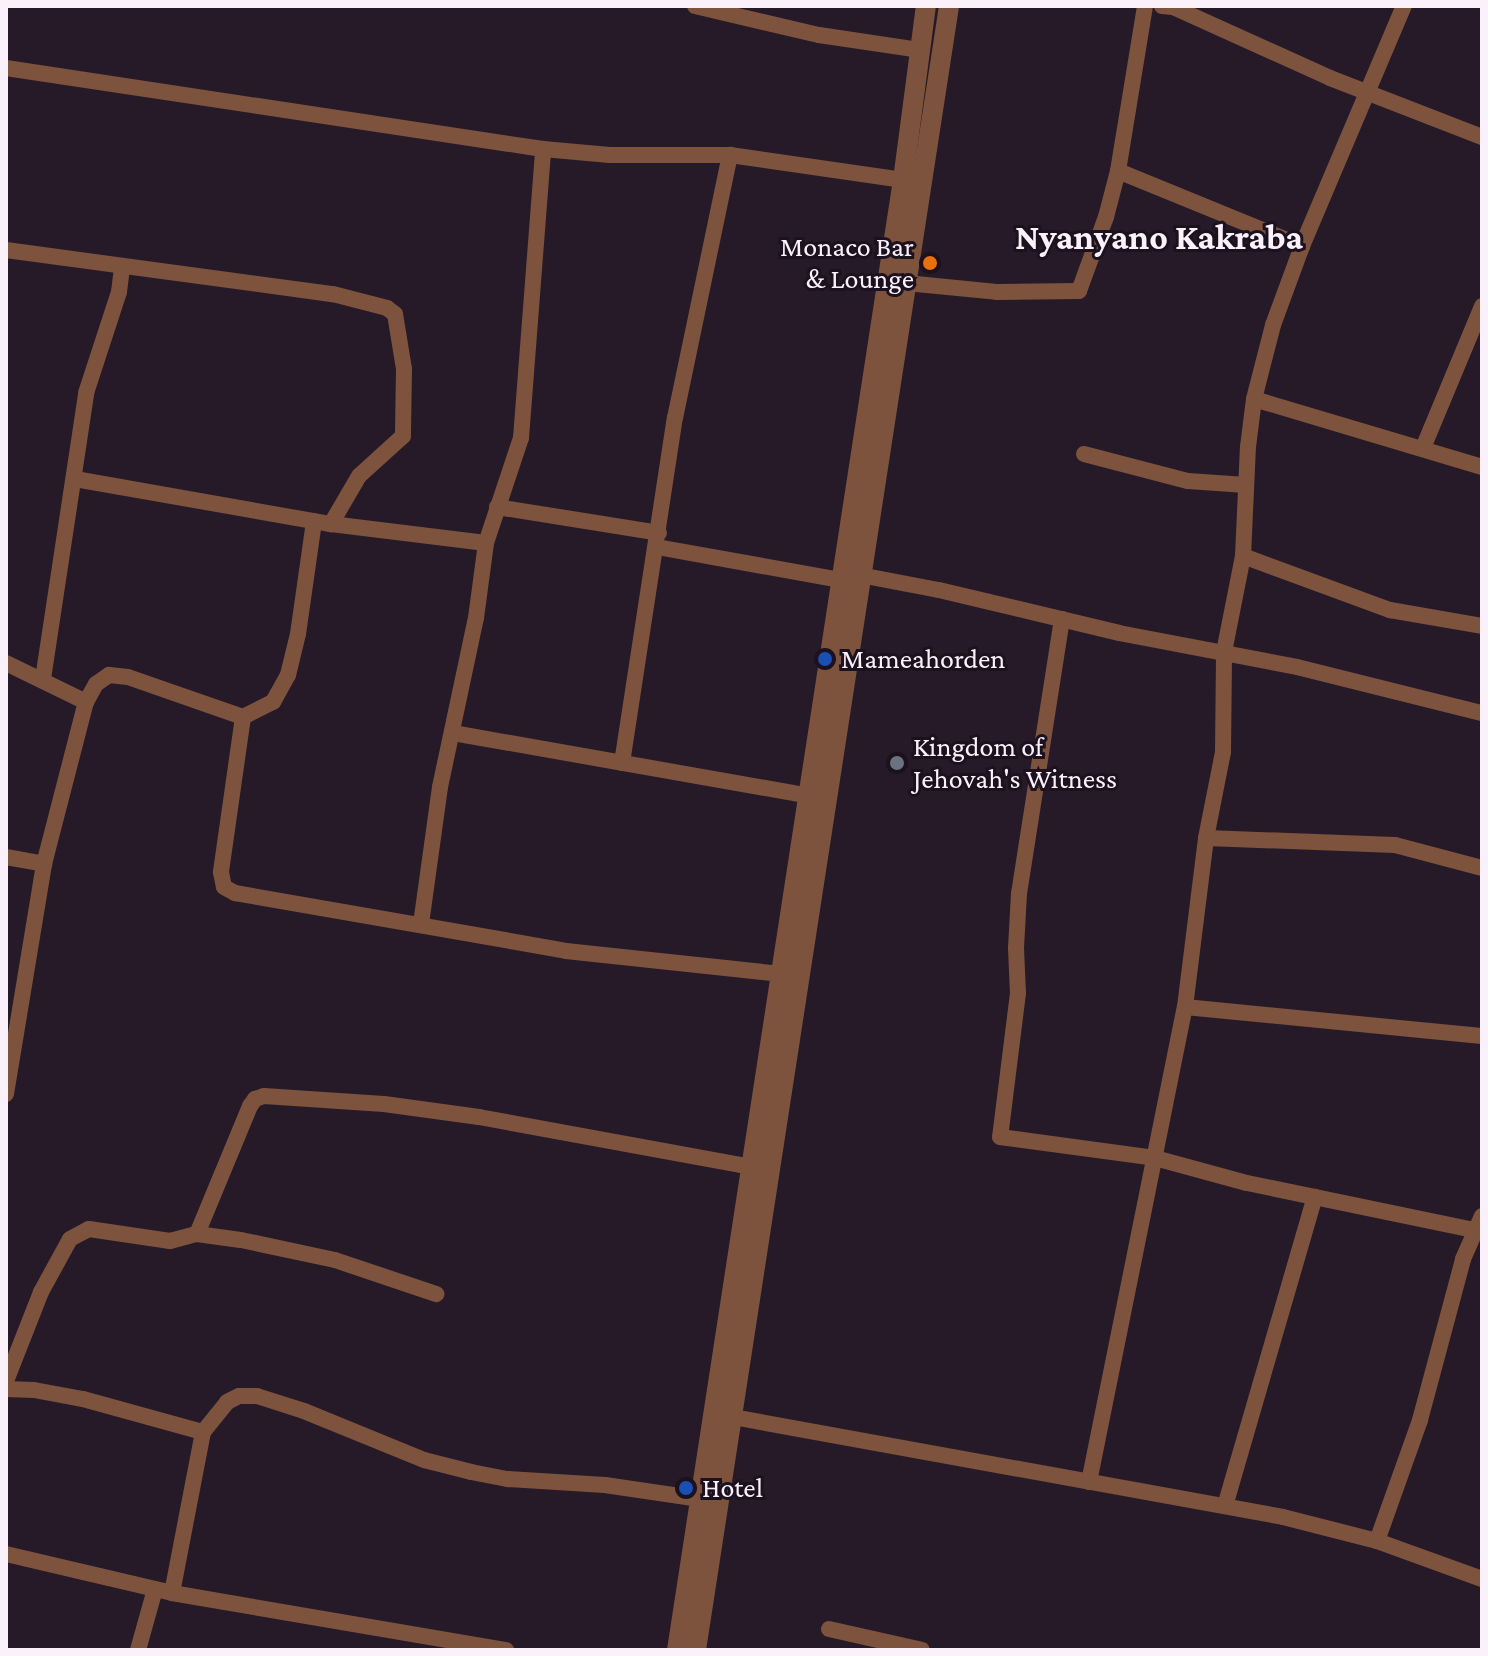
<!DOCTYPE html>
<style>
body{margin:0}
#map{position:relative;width:1488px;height:1656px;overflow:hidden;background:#261a28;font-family:"Crimson Pro",serif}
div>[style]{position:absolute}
.minor>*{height:16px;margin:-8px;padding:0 8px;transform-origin:8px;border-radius:8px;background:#7d533d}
.tertiary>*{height:20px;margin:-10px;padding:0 10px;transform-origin:10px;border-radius:10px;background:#7d533d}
.dots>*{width:22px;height:22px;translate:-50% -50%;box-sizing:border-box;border:4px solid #1c111e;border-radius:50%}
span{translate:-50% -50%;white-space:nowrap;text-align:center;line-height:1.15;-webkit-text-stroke:6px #1c111e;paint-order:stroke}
.poi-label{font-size:28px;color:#faf1fb}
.right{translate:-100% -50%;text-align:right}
.left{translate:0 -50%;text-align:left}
.district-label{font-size:36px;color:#faf1fb;font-weight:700}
.frame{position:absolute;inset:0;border:8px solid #faf1fb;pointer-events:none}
</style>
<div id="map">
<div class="minor">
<i style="left:695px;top:6px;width:127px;rotate:13.2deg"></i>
<i style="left:819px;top:35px;width:101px;rotate:8.5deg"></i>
<i style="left:1162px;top:6px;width:11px;rotate:5deg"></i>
<i style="left:1173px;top:7px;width:172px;rotate:24.3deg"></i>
<i style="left:1330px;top:78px;width:163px;rotate:21.2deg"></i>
<i style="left:6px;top:68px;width:543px;rotate:8.58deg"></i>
<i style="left:543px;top:149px;width:67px;rotate:5.1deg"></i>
<i style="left:610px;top:155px;width:120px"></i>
<i style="left:730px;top:155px;width:175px;rotate:8.2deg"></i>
<i style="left:1118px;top:171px;width:199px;rotate:22.2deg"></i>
<i style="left:6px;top:250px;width:330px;rotate:7.7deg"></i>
<i style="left:333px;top:294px;width:56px;rotate:14.5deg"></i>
<i style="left:387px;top:308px;width:10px;rotate:37deg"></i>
<i style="left:395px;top:314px;width:56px;rotate:80.7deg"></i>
<i style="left:404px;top:369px;width:67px;rotate:90.9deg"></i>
<i style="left:403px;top:436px;width:59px;rotate:137.7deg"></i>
<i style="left:359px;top:476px;width:56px;rotate:120.3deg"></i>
<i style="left:906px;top:283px;width:91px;rotate:5.6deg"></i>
<i style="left:997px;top:292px;width:82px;rotate:-0.7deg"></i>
<i style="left:1079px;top:291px;width:79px;rotate:-70deg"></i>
<i style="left:1106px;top:217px;width:48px;rotate:-75.4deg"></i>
<i style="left:1118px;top:171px;width:167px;rotate:-80.7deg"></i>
<i style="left:1254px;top:399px;width:238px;rotate:16.6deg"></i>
<i style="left:1423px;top:448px;width:154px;rotate:-67.4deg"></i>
<i style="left:1084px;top:454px;width:107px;rotate:14.6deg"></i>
<i style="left:1188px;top:481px;width:58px;rotate:3.9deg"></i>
<i style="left:75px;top:479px;width:260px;rotate:10deg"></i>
<i style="left:331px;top:524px;width:156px;rotate:7deg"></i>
<i style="left:497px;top:507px;width:164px;rotate:9.1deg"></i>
<i style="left:657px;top:547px;width:187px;rotate:10.2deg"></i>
<i style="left:1243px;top:556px;width:157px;rotate:20.2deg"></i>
<i style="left:1390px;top:610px;width:93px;rotate:9.9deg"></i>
<i style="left:860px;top:575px;width:80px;rotate:10.8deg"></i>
<i style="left:939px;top:590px;width:185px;rotate:13.4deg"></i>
<i style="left:1119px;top:633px;width:181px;rotate:10.8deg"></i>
<i style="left:1297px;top:667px;width:191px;rotate:14deg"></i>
<i style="left:1062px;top:619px;width:277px;rotate:98.9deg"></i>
<i style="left:1019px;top:893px;width:55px;rotate:93.1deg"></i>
<i style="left:1016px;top:948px;width:45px;rotate:87.5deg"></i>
<i style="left:1018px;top:993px;width:145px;rotate:97.1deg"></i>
<i style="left:1000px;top:1137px;width:156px;rotate:7.7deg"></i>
<i style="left:1155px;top:1158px;width:95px;rotate:15.2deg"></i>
<i style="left:1247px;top:1183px;width:231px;rotate:11.7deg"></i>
<i style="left:6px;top:663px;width:89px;rotate:26deg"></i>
<i style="left:43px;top:679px;width:289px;rotate:-81.4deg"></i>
<i style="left:86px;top:393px;width:106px;rotate:-71.9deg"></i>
<i style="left:119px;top:292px;width:26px;rotate:-83deg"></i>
<i style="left:243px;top:717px;width:34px;rotate:-27deg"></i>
<i style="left:273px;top:702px;width:31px;rotate:-61deg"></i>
<i style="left:288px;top:675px;width:42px;rotate:-76.3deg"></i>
<i style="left:298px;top:634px;width:114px;rotate:-81.9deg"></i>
<i style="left:453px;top:733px;width:362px;rotate:10deg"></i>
<i style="left:622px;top:763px;width:349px;rotate:-81.3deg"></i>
<i style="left:675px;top:418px;width:269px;rotate:-78.2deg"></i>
<i style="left:1206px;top:838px;width:189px;rotate:2.1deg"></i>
<i style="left:1395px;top:845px;width:90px;rotate:14.8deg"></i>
<i style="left:6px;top:857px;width:39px;rotate:10deg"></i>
<i style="left:421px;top:924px;width:138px;rotate:-82.1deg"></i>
<i style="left:440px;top:787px;width:173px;rotate:-78deg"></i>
<i style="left:476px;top:618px;width:76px;rotate:-82.4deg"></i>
<i style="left:486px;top:543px;width:111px;rotate:-71.6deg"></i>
<i style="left:521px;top:438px;width:290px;rotate:-85.6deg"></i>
<i style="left:1185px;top:1007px;width:298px;rotate:5.6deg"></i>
<i style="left:6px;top:1094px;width:233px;rotate:-80.6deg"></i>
<i style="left:44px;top:864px;width:167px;rotate:-75.5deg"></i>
<i style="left:86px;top:702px;width:21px;rotate:-61deg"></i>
<i style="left:96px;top:684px;width:16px;rotate:-35deg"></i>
<i style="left:109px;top:675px;width:19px;rotate:6deg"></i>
<i style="left:128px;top:677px;width:122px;rotate:19.2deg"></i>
<i style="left:243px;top:717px;width:157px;rotate:98.1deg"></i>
<i style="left:221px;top:872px;width:15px;rotate:79deg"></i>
<i style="left:224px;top:887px;width:13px;rotate:29deg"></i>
<i style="left:235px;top:893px;width:336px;rotate:9.9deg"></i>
<i style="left:566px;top:951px;width:217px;rotate:6.1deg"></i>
<i style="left:197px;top:1234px;width:139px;rotate:-67.5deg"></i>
<i style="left:250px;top:1106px;width:9px;rotate:-54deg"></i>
<i style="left:255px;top:1099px;width:9px;rotate:-18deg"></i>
<i style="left:264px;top:1096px;width:120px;rotate:3.8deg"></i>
<i style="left:384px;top:1104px;width:96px;rotate:7.8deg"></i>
<i style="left:479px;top:1117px;width:278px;rotate:10.4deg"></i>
<i style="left:6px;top:1381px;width:96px;rotate:-68.5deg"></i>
<i style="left:41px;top:1292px;width:60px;rotate:-61.3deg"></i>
<i style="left:70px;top:1239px;width:21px;rotate:-28deg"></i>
<i style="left:89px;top:1229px;width:82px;rotate:8.4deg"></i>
<i style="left:170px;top:1241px;width:28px;rotate:-15deg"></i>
<i style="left:197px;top:1234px;width:44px;rotate:7.8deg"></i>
<i style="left:241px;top:1240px;width:96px;rotate:12deg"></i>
<i style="left:335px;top:1260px;width:107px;rotate:18.6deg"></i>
<i style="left:6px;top:1389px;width:28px;rotate:2deg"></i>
<i style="left:34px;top:1390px;width:50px;rotate:10.4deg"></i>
<i style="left:83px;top:1399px;width:124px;rotate:15.4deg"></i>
<i style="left:203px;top:1432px;width:38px;rotate:-51deg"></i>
<i style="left:227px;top:1402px;width:13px;rotate:-27deg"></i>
<i style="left:239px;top:1396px;width:18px"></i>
<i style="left:257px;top:1396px;width:49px;rotate:17.7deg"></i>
<i style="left:304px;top:1411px;width:130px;rotate:22.2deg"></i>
<i style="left:424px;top:1460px;width:49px;rotate:14.3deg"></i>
<i style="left:471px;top:1472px;width:38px;rotate:11deg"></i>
<i style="left:508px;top:1479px;width:97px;rotate:3.5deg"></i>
<i style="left:605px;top:1485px;width:96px;rotate:8.4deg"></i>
<i style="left:722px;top:1415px;width:570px;rotate:10.3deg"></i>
<i style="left:1283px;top:1517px;width:97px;rotate:14.3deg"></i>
<i style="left:1377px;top:1541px;width:112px;rotate:19.9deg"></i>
<i style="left:1089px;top:1482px;width:485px;rotate:-78.6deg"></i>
<i style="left:1185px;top:1007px;width:170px;rotate:-82.9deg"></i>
<i style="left:1206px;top:838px;width:88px;rotate:-78.8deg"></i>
<i style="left:1223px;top:752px;width:100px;rotate:-89.4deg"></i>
<i style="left:1224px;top:652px;width:98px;rotate:-78.8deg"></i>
<i style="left:1243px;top:556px;width:109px;rotate:-87.4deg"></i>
<i style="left:1248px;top:447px;width:48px;rotate:-82.9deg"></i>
<i style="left:1254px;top:399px;width:76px;rotate:-75.6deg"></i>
<i style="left:1273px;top:325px;width:84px;rotate:-69.8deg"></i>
<i style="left:1302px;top:246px;width:261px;rotate:-67deg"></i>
<i style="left:1225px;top:1506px;width:322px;rotate:-73.8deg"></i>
<i style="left:1377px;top:1541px;width:128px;rotate:-70.4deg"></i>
<i style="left:1420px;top:1420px;width:167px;rotate:-75deg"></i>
<i style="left:1463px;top:1259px;width:47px;rotate:-66.2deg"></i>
<i style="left:6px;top:1554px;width:171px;rotate:13.2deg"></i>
<i style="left:172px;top:1593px;width:339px;rotate:9.7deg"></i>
<i style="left:172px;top:1593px;width:164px;rotate:-79.1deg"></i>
<i style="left:829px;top:1629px;width:95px;rotate:12.7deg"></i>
<i style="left:138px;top:1650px;width:63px;rotate:-74.4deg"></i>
</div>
<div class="tertiary">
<i style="left:677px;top:1650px;width:1487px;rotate:-81.26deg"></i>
<i style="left:903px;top:180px;width:176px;rotate:-82.5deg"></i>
<i style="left:696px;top:1650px;width:1663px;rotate:-81.25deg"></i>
</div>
<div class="dots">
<i style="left:930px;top:263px;background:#e8710a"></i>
<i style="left:825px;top:659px;background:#1a4fb4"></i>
<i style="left:897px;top:763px;background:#6b7280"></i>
<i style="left:686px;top:1488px;background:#1a4fb4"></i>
</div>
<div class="poi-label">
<span class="right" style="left:914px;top:263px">Monaco Bar<br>&amp; Lounge</span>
<span class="left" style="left:841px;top:659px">Mameahorden</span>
<span class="left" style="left:913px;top:763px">Kingdom of<br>Jehovah's Witness</span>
<span class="left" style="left:702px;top:1488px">Hotel</span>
</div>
<div class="district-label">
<span style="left:1159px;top:238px">Nyanyano Kakraba</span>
</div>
<div class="frame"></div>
</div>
